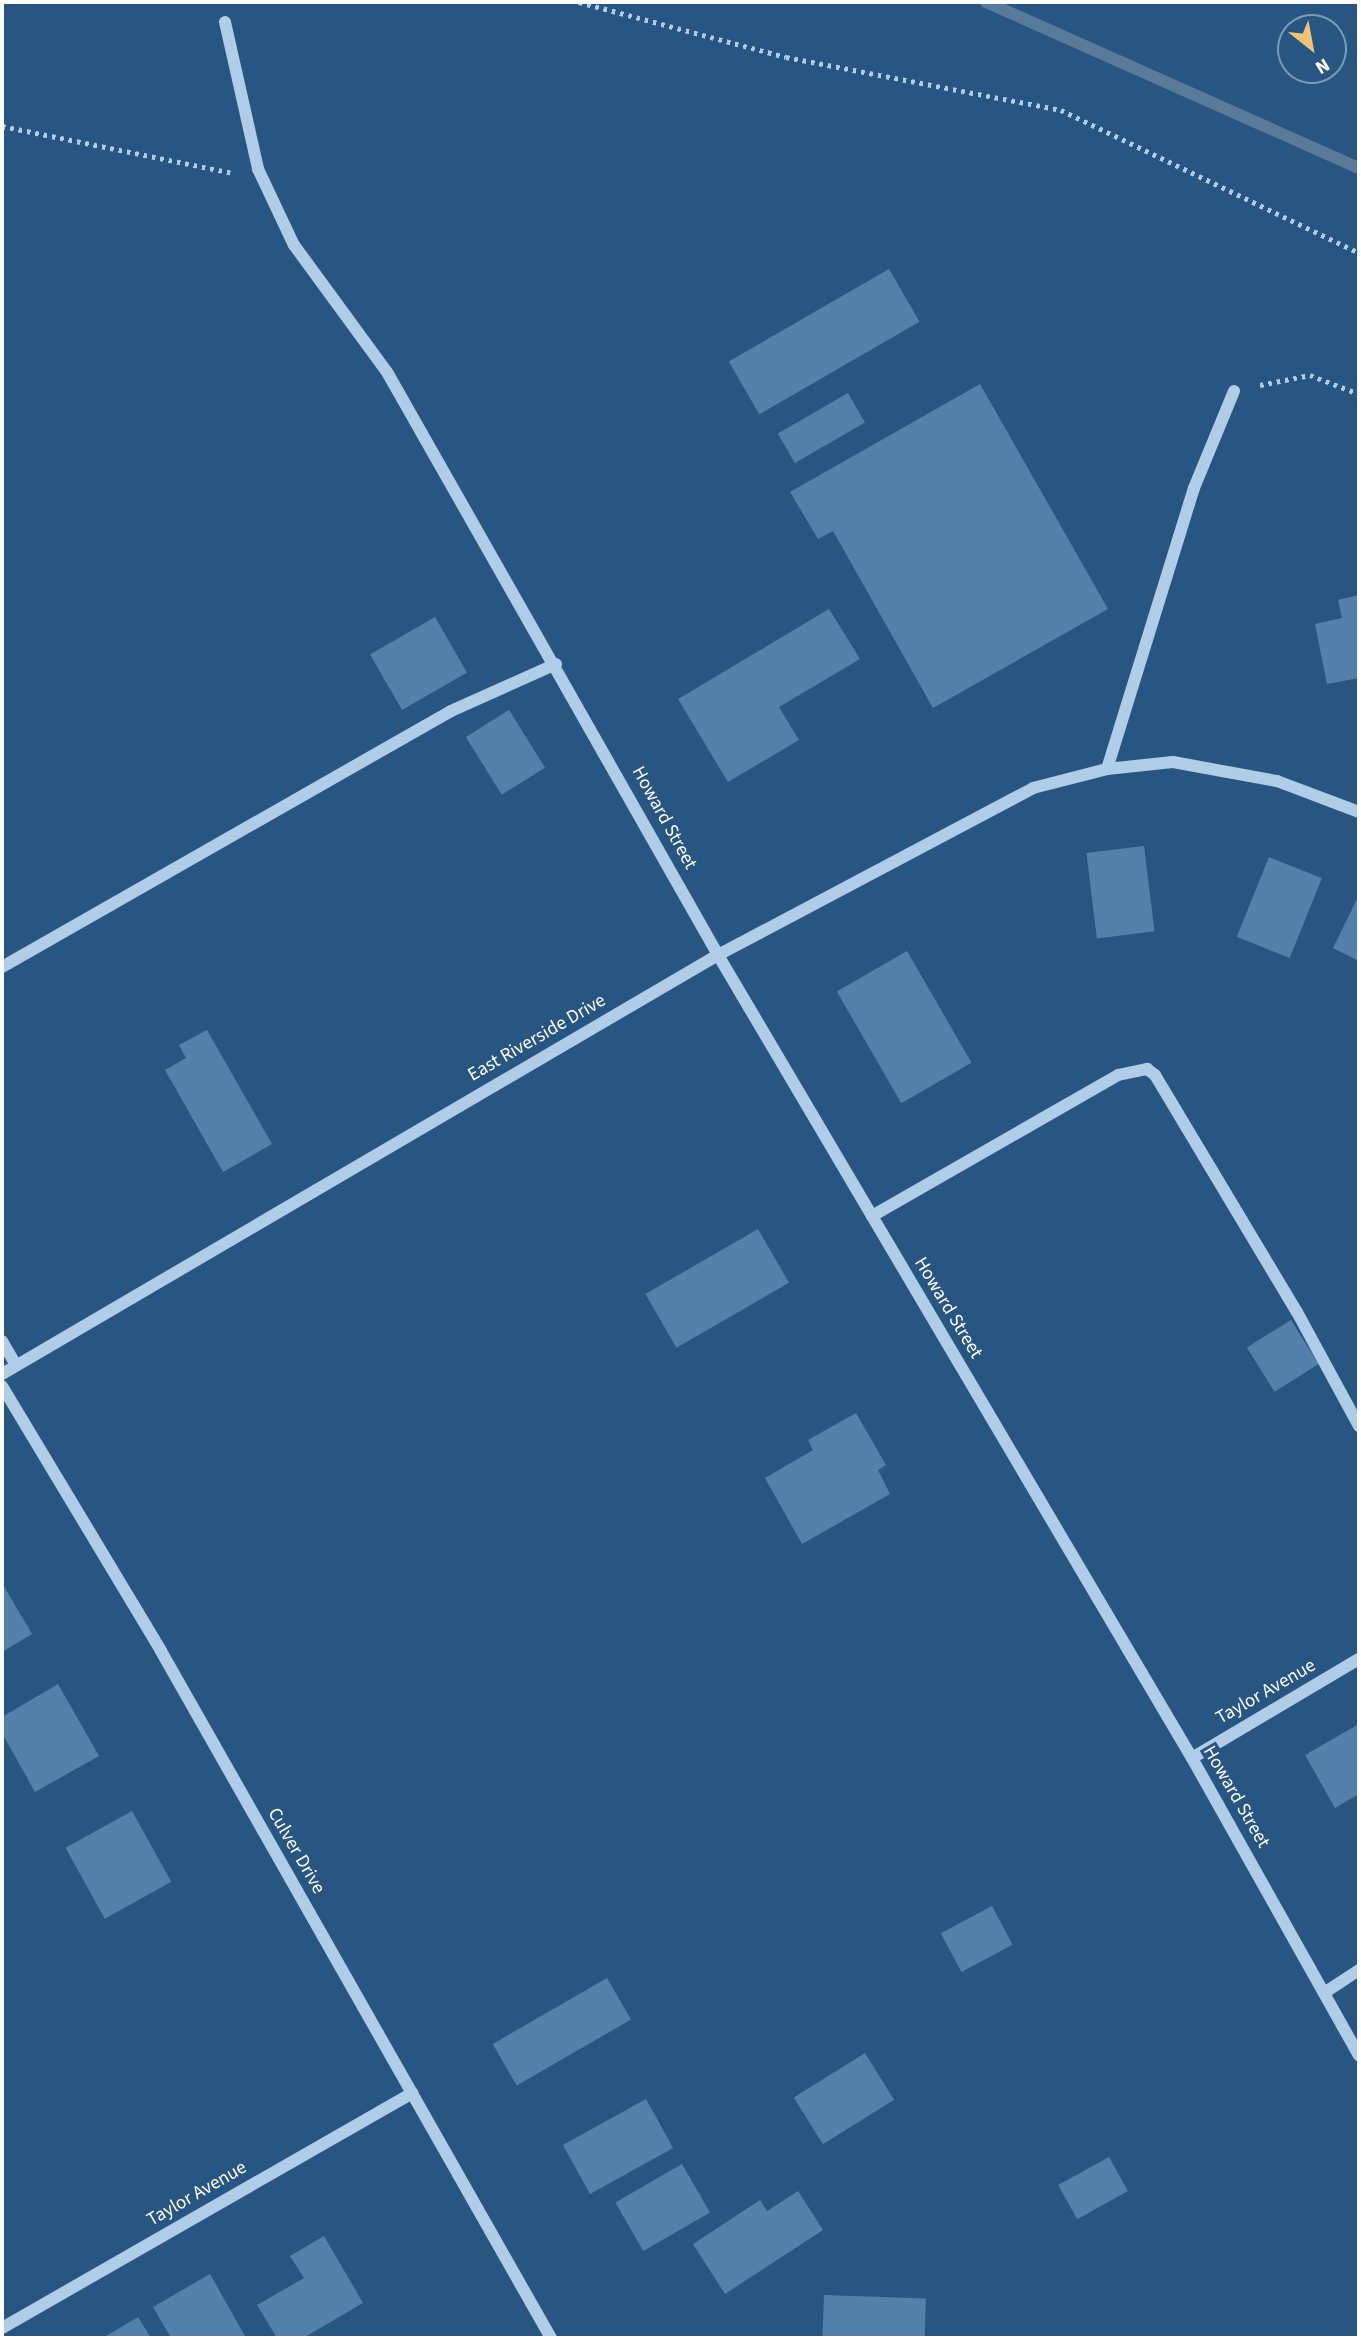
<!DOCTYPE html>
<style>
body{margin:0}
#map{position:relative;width:1361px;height:2340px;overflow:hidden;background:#275682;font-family:"Source Sans 3",sans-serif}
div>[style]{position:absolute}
.stream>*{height:12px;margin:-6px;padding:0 6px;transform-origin:6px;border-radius:6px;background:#597a99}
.building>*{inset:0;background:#5481ac;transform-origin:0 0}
.path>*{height:4.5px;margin-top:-2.25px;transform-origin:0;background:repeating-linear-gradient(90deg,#b0cde7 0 3.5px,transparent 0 8.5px)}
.minor>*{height:12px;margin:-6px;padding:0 6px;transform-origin:6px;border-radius:6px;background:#b0cde7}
span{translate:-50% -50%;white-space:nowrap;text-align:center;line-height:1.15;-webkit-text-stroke:6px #275682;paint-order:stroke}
.street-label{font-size:19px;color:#fff}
.frame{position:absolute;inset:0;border:4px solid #fff;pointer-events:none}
.north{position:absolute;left:1277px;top:14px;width:70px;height:70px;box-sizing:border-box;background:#275682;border:2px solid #7d9ab4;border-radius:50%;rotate:149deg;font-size:19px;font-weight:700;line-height:28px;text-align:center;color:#fff}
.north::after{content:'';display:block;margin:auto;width:24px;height:32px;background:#efc375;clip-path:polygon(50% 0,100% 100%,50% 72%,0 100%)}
</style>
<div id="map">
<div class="stream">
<i style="left:986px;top:2px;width:408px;rotate:24deg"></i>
</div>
<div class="building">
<i style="left:889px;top:269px;width:61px;height:185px;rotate:60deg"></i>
<i style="clip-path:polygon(980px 384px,1108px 609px,933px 708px,833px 531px,818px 539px,790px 492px)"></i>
<i style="left:848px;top:393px;width:34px;height:81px;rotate:60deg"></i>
<i style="clip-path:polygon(1359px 595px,1359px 678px,1327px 684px,1315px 624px,1342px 618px,1338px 600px)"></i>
<i style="clip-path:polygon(829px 609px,860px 659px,779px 707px,799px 740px,728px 782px,678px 699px)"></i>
<i style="left:435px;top:617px;width:64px;height:75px;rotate:60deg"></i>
<i style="left:509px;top:710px;width:68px;height:51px;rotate:58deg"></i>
<i style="left:1144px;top:846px;width:86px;height:58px;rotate:83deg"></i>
<i style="left:1269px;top:857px;width:57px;height:86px;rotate:22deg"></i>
<i style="clip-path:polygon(1359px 895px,1359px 961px,1333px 948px)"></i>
<i style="left:907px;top:951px;width:129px;height:81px;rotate:60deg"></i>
<i style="clip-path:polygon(207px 1030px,272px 1144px,223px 1172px,165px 1070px,186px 1058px,179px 1045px)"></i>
<i style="left:758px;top:1229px;width:62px;height:130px;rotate:60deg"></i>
<i style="left:1291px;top:1320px;width:52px;height:52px;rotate:58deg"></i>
<i style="clip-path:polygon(856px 1413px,886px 1465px,878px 1470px,890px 1494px,802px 1544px,765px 1478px,813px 1450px,808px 1440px)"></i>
<i style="clip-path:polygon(2px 1583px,32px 1634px,2px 1652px)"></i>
<i style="clip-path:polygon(58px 1684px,99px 1756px,35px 1792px,2px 1733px,2px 1717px)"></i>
<i style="clip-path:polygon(1359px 1724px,1359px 1794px,1335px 1808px,1305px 1755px)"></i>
<i style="left:132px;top:1811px;width:81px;height:76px;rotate:61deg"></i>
<i style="left:992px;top:1906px;width:44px;height:58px;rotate:62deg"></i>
<i style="left:607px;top:1978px;width:48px;height:132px;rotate:60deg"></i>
<i style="left:865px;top:2053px;width:55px;height:84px;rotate:58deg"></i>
<i style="left:646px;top:2099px;width:56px;height:95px;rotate:61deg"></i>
<i style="left:1109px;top:2157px;width:39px;height:58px;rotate:61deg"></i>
<i style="left:682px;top:2164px;width:56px;height:77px;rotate:60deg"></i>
<i style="clip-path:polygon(798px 2191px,823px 2230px,725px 2294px,693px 2244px,760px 2200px,767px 2211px)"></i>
<i style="clip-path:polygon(324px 2236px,363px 2303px,303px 2338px,277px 2338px,257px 2305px,304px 2278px,290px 2256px)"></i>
<i style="clip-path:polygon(210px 2274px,246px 2338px,171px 2338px,153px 2307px)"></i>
<i style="left:824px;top:2295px;width:102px;height:43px;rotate:2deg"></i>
<i style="clip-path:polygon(138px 2317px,151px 2338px,103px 2338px)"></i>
</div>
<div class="path">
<i style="left:579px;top:2px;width:214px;rotate:14.9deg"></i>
<i style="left:786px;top:57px;width:280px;rotate:10.9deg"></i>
<i style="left:1061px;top:110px;width:331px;rotate:25.6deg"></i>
<i style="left:2px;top:126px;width:235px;rotate:11.5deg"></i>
<i style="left:1260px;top:385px;width:51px;rotate:-11.3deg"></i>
<i style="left:1310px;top:375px;width:53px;rotate:21.2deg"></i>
</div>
<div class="minor">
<i style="left:225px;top:22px;width:151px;rotate:77.3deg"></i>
<i style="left:258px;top:169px;width:84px;rotate:64.7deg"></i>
<i style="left:294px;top:245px;width:157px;rotate:53.8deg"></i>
<i style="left:387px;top:372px;width:670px;rotate:60.41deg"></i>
<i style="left:718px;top:955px;width:932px;rotate:59.45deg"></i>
<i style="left:1192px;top:1758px;width:341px;rotate:60.7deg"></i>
<i style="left:1107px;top:769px;width:294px;rotate:-72.8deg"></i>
<i style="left:1194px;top:488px;width:105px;rotate:-67.6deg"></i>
<i style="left:2px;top:967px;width:517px;rotate:-29.69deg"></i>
<i style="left:451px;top:711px;width:115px;rotate:-24.1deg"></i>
<i style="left:872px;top:1216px;width:284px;rotate:-29.8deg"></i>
<i style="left:1118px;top:1075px;width:30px;rotate:-12deg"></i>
<i style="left:1147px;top:1069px;width:10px;rotate:37deg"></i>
<i style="left:1155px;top:1075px;width:276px;rotate:59.1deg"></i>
<i style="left:1297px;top:1312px;width:130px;rotate:61.5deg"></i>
<i style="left:2px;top:1341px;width:28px;rotate:60deg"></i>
<i style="left:2px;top:1374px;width:830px;rotate:-30.34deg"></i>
<i style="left:718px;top:955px;width:357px;rotate:-27.9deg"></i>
<i style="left:1033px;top:788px;width:76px;rotate:-14.4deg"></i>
<i style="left:1107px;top:769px;width:66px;rotate:-6.1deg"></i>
<i style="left:1173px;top:762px;width:106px;rotate:10.4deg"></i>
<i style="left:1277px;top:781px;width:88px;rotate:20.7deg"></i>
<i style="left:2px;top:1386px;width:309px;rotate:59deg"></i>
<i style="left:161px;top:1651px;width:790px;rotate:60.42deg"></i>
<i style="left:1192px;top:1758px;width:194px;rotate:-30.7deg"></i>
<i style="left:1324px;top:1993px;width:42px;rotate:-33.3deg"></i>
<i style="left:2px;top:2328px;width:473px;rotate:-29.8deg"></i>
</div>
<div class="street-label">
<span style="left:664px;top:818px;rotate:61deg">Howard Street</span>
<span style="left:537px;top:1038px;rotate:-30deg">East Riverside Drive</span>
<span style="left:948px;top:1308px;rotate:59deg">Howard Street</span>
<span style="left:1266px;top:1692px;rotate:-30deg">Taylor Avenue</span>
<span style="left:1236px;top:1797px;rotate:60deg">Howard Street</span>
<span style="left:296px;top:1851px;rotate:60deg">Culver Drive</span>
<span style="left:197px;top:2194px;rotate:-30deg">Taylor Avenue</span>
</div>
<div class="frame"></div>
<div class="north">N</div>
</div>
